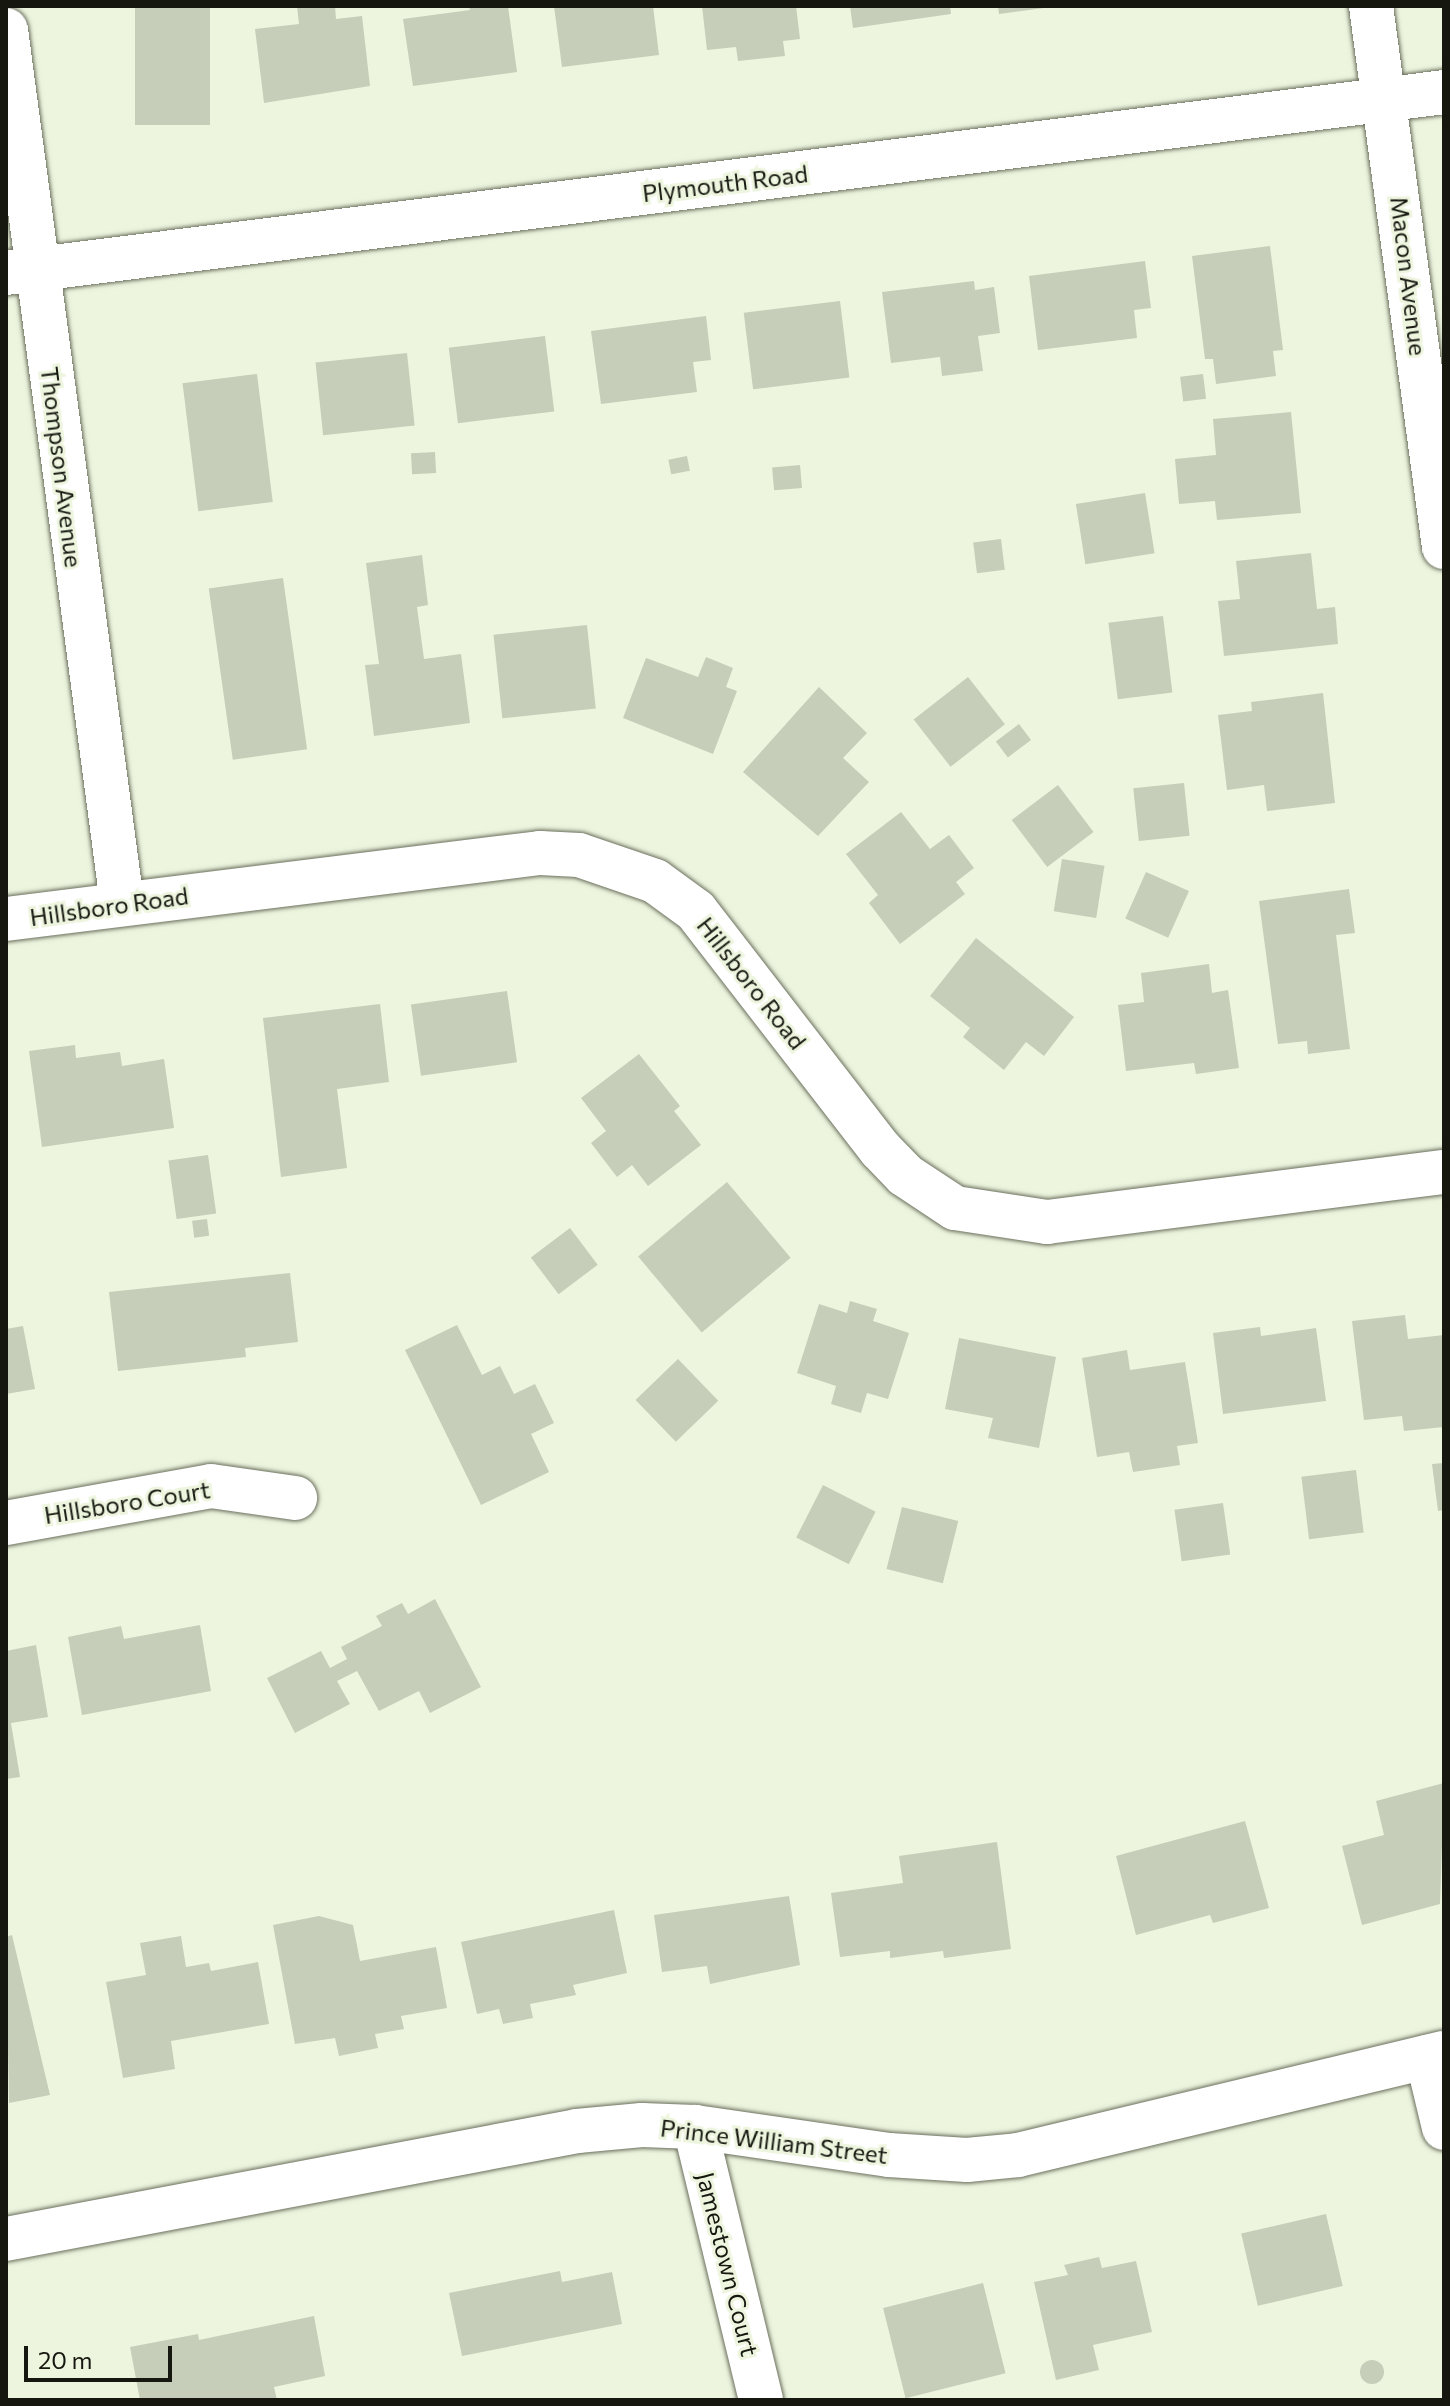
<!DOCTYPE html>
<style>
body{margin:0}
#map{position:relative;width:1450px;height:2406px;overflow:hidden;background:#edf5df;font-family:Commissioner,sans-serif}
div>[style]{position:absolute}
.building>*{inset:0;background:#c6cdb8;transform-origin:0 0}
.round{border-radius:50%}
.roads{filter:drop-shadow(0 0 2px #6a705d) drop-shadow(0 0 2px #6a705d)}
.minor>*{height:44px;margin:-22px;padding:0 22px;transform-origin:22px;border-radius:22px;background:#fff}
span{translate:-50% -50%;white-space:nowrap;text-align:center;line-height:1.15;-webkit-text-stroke:6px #edf5df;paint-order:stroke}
.street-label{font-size:24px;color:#161810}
.frame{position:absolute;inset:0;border:8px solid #161810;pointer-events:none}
.scale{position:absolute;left:24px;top:2346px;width:148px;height:36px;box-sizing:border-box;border:4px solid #161810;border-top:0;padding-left:10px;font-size:24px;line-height:28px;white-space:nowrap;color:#161810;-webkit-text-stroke:6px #edf5df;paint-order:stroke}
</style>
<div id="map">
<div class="building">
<i style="left:135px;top:6px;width:75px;height:119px"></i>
<i style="clip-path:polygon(297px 6px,335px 6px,336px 19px,362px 16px,370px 86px,264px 103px,255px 29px,299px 24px)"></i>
<i style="clip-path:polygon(469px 6px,508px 6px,517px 72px,413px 86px,403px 19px,470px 10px)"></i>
<i style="clip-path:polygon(554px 6px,653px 6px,659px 55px,562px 67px)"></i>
<i style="clip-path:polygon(702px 6px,796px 6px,800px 39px,783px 41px,785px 56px,738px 61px,736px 47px,707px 50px)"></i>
<i style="clip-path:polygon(850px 6px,950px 6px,951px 14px,853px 28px)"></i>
<i style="clip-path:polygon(998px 6px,1044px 6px,1044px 8px,999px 14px)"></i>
<i style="clip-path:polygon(1270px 246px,1283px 350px,1273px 351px,1276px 376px,1216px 384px,1213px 359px,1205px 359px,1192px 256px)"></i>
<i style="clip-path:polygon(1145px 261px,1151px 308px,1134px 310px,1137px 338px,1038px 350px,1029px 276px)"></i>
<i style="clip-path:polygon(974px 281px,975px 290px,994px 287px,1000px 333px,978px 336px,983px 371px,942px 376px,940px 357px,891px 363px,882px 292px)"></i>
<i style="left:840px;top:301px;width:77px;height:97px;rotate:83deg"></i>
<i style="clip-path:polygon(706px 316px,711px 360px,693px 362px,697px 392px,601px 404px,591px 331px)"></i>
<i style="left:545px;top:336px;width:76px;height:97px;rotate:83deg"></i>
<i style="left:407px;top:353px;width:73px;height:92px;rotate:84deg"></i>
<i style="left:257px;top:374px;width:129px;height:75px;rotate:83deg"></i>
<i style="left:1203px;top:374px;width:25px;height:23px;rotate:83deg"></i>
<i style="clip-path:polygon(1291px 412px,1301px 513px,1217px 520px,1215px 501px,1179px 504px,1175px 459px,1216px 455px,1213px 419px)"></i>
<i style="left:435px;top:452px;width:21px;height:24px;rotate:87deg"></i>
<i style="left:687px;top:456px;width:15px;height:19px;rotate:79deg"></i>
<i style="left:800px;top:465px;width:23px;height:28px;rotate:85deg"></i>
<i style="left:1145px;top:493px;width:61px;height:70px;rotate:81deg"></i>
<i style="left:1001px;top:539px;width:31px;height:28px;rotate:83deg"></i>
<i style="clip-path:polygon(1311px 553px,1317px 609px,1335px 607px,1338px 644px,1224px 656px,1218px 601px,1240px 599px,1236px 561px)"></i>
<i style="clip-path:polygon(422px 555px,428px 605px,417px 607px,424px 659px,461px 654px,470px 723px,374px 736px,365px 665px,379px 664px,366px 563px)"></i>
<i style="left:283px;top:578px;width:173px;height:75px;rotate:82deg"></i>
<i style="left:1163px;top:616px;width:77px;height:55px;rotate:83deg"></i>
<i style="left:587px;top:625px;width:84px;height:94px;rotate:84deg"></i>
<i style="clip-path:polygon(706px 657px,733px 668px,726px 687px,737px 691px,713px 754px,623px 718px,646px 658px,698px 677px)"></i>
<i style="left:968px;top:677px;width:60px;height:69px;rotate:52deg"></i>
<i style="clip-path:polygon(819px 687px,867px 733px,843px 758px,869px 782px,818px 836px,743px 772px)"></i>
<i style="clip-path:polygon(1323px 693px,1335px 803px,1267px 811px,1264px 785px,1227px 790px,1218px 715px,1252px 711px,1251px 702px)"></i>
<i style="left:1019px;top:724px;width:20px;height:29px;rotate:53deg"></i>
<i style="left:1184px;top:783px;width:53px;height:51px;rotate:84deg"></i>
<i style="left:1058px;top:785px;width:59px;height:58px;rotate:53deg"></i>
<i style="clip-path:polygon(901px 812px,930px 849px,949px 835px,974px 868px,956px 882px,965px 894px,900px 944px,869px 903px,878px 895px,846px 854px)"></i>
<i style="left:1062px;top:859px;width:43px;height:53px;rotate:9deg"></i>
<i style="left:1146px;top:872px;width:47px;height:51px;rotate:24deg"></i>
<i style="clip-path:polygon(1349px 889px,1355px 933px,1336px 935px,1350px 1049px,1308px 1054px,1307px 1041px,1278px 1044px,1259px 901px)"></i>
<i style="clip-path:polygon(976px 938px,1074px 1017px,1044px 1056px,1026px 1042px,1004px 1070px,963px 1037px,970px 1028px,930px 996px)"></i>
<i style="clip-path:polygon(1209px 964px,1212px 993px,1228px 990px,1239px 1068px,1196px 1074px,1194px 1063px,1126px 1071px,1118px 1005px,1144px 1002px,1141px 973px)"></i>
<i style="left:507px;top:991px;width:72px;height:97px;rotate:82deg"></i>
<i style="clip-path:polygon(380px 1004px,389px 1082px,337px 1089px,347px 1168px,281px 1177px,263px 1018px)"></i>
<i style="clip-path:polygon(75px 1045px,76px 1058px,120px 1052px,122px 1066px,164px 1059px,174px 1128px,42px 1147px,29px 1051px)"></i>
<i style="clip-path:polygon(639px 1054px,680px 1106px,674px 1111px,701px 1145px,648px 1186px,632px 1165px,617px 1177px,591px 1143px,606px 1131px,581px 1098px)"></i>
<i style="left:208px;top:1155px;width:59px;height:40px;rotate:82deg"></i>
<i style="left:727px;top:1182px;width:99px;height:116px;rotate:50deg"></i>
<i style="left:207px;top:1219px;width:17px;height:15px;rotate:83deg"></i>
<i style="left:570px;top:1228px;width:46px;height:49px;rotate:53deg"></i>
<i style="clip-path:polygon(290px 1273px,298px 1342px,245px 1348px,246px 1357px,118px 1371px,109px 1292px)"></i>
<i style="clip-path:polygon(850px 1301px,877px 1309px,873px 1321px,909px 1333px,888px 1399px,867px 1393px,861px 1413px,831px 1404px,836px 1386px,797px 1373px,819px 1304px,847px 1313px)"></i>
<i style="clip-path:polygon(1405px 1315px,1408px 1339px,1444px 1335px,1444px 1427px,1404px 1431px,1402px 1416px,1364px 1420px,1352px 1321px)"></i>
<i style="clip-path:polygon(457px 1325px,482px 1375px,500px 1366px,514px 1394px,535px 1384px,554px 1423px,531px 1434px,549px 1472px,481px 1505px,405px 1350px)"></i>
<i style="clip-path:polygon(23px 1326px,35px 1389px,6px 1394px,6px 1329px)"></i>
<i style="clip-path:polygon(1260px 1327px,1261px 1336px,1316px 1328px,1326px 1401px,1223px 1414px,1213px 1333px)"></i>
<i style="clip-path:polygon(959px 1338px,1056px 1357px,1039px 1448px,988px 1438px,993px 1418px,945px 1409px)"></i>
<i style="clip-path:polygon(1127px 1350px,1130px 1370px,1185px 1362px,1198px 1443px,1177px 1446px,1180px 1465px,1133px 1472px,1129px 1452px,1097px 1457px,1082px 1358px)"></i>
<i style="left:678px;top:1359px;width:58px;height:59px;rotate:46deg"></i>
<i style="clip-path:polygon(1444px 1463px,1444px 1510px,1438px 1511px,1432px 1464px)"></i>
<i style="left:1356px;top:1470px;width:63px;height:55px;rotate:83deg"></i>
<i style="left:823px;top:1485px;width:59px;height:59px;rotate:27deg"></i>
<i style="left:1223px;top:1503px;width:52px;height:49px;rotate:82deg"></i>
<i style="left:902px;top:1507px;width:58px;height:64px;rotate:14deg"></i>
<i style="clip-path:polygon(435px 1599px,481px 1687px,430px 1713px,419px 1691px,379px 1711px,357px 1671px,337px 1681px,350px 1704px,295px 1733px,267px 1678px,321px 1651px,330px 1668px,347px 1659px,341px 1647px,382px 1626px,376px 1616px,402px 1603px,408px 1614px)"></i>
<i style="clip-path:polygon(200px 1625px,211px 1691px,82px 1715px,68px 1637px,121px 1626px,124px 1639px)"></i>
<i style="clip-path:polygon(36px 1645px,48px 1717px,11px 1723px,20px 1777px,6px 1779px,6px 1651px)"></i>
<i style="clip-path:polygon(1444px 1783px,1440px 1904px,1362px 1925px,1342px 1846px,1384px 1835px,1376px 1801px)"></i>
<i style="clip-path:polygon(1245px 1821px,1269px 1908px,1213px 1923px,1210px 1915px,1136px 1935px,1116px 1856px)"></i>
<i style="clip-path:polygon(997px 1842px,1011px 1949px,944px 1958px,943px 1951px,890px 1958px,890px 1951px,840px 1957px,831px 1893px,903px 1883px,899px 1856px)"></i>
<i style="clip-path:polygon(789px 1896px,800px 1965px,710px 1984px,707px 1966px,662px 1972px,654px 1915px)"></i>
<i style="clip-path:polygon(614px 1910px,627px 1973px,573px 1985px,576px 1995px,530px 2004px,533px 2018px,503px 2024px,499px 2009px,477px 2014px,461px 1942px)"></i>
<i style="clip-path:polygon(319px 1916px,353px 1925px,360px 1961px,436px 1947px,447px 2008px,401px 2016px,404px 2029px,375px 2034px,378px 2048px,339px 2056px,335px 2038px,295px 2044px,273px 1925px)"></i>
<i style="clip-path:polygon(12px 1935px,50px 2095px,9px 2103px,6px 1937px)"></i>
<i style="clip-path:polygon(181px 1936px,186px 1967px,209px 1963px,211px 1971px,258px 1962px,269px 2024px,171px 2041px,175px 2069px,123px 2078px,106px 1982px,146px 1975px,140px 1943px)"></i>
<i style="left:1326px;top:2214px;width:74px;height:87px;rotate:77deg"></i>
<i style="clip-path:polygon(1099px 2257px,1102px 2268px,1136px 2261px,1152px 2332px,1093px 2345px,1099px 2370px,1056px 2380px,1034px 2282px,1068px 2275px,1064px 2265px)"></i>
<i style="clip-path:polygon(560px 2271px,562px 2282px,612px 2272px,622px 2324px,462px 2356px,449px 2293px)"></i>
<i style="left:983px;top:2283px;width:93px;height:103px;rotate:76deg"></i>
<i style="clip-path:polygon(314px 2316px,325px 2376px,274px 2387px,277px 2400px,140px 2400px,130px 2347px,198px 2334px,199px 2340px)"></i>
<i class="round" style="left:1360px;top:2360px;width:24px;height:24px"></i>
</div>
<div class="roads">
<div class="minor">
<i style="left:1371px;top:6px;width:546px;rotate:82.32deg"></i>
<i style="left:6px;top:30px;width:881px;rotate:82.43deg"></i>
<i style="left:6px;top:273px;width:1449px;rotate:-7.17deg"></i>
<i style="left:6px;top:919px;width:538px;rotate:-7.05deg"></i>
<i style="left:540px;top:853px;width:39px;rotate:3deg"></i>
<i style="left:579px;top:855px;width:80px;rotate:18.9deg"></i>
<i style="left:655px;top:881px;width:51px;rotate:36.2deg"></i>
<i style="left:696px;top:911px;width:301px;rotate:52.3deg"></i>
<i style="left:880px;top:1149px;width:36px;rotate:46deg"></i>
<i style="left:905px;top:1175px;width:60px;rotate:33.4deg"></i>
<i style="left:955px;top:1208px;width:93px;rotate:8.7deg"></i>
<i style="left:1047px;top:1222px;width:400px;rotate:-7.2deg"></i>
<i style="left:6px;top:1523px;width:208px;rotate:-10.2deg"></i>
<i style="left:211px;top:1486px;width:85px;rotate:8.1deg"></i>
<i style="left:1427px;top:2057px;width:73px;rotate:76.5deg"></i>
<i style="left:695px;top:2127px;width:281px;rotate:76.4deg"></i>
<i style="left:6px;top:2239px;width:581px;rotate:-10.71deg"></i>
<i style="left:577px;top:2131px;width:65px;rotate:-5.3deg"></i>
<i style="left:642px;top:2125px;width:53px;rotate:2.2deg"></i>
<i style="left:695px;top:2127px;width:196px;rotate:8.2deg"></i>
<i style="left:889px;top:2155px;width:78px;rotate:3.7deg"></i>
<i style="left:967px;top:2160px;width:51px;rotate:-5.6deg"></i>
<i style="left:1018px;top:2155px;width:438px;rotate:-13.5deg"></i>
</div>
</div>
<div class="street-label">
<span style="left:725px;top:183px;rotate:-7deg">Plymouth Road</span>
<span style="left:1409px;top:276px;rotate:83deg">Macon Avenue</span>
<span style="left:62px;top:467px;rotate:83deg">Thompson Avenue</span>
<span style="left:109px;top:906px;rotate:-8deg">Hillsboro Road</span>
<span style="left:752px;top:983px;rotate:52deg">Hillsboro Road</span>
<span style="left:127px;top:1502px;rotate:-9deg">Hillsboro Court</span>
<span style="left:774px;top:2141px;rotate:7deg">Prince William Street</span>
<span style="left:728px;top:2264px;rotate:76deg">Jamestown Court</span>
</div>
<div class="frame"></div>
<div class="scale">20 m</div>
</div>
